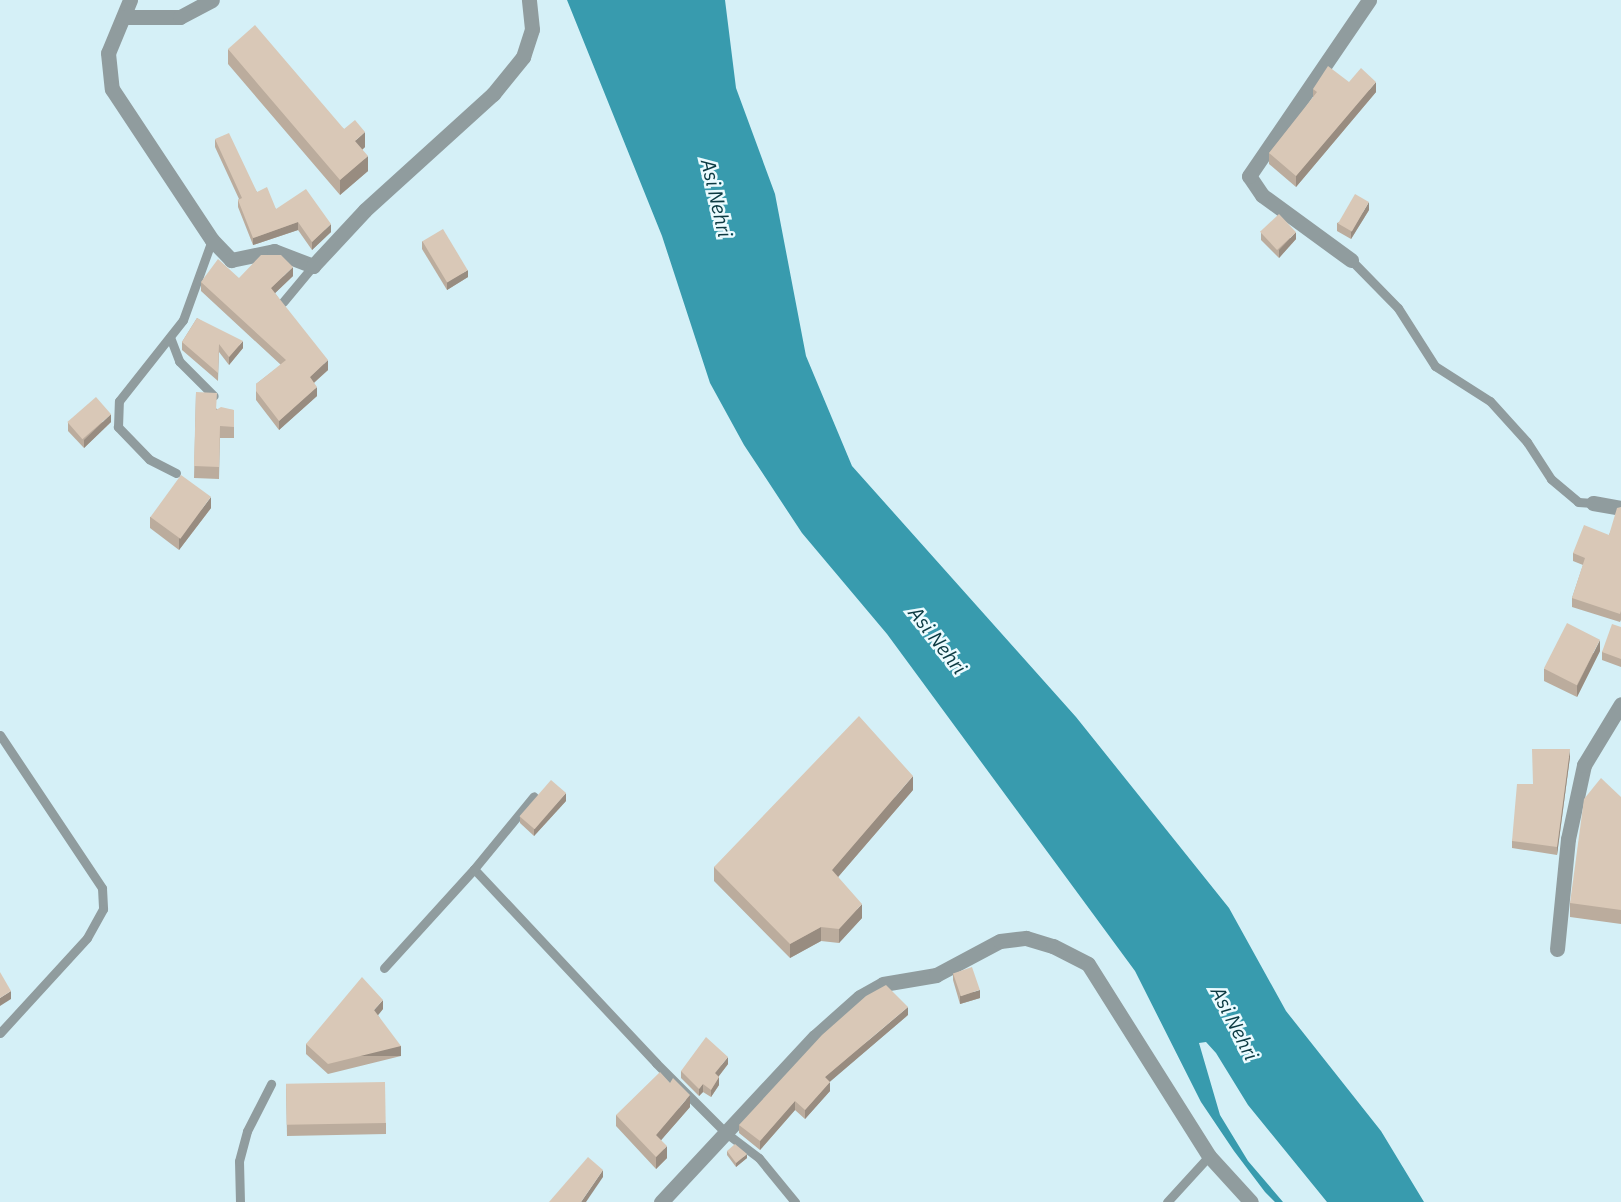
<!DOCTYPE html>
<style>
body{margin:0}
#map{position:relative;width:1621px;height:1202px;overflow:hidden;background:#d5f0f7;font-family:"IBM Plex Sans",sans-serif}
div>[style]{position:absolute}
.water>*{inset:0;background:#389bae}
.service>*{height:9px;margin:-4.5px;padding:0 4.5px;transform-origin:4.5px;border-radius:4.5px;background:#909c9e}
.minor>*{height:15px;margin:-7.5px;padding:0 7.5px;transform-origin:7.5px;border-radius:7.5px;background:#909c9e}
.wall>*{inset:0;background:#bbac9d}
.shaded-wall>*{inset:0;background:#988c80;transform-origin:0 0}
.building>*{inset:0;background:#d9c8b7;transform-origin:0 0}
span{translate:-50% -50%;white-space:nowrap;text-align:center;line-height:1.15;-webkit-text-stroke:5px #ebfbff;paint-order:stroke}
.water-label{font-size:20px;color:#0c3a42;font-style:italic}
</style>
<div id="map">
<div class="water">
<i style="clip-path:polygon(567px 0,725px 0,736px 88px,775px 194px,806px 356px,852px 466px,1076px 717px,1229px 908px,1286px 1011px,1381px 1131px,1424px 1202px,1327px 1202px,1248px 1105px,1216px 1053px,1206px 1042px,1199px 1043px,1220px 1115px,1248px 1161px,1283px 1202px,1275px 1202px,1265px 1192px,1234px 1151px,1201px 1102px,1135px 971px,887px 634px,802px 533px,744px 445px,710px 383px,662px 236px)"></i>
</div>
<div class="service">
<i style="left:1351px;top:260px;width:67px;rotate:45.6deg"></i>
<i style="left:1398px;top:308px;width:69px;rotate:57.5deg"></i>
<i style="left:1435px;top:366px;width:65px;rotate:32.5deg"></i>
<i style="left:1490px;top:401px;width:55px;rotate:47.9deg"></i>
<i style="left:1527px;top:442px;width:44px;rotate:57deg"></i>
<i style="left:1551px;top:479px;width:35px;rotate:40deg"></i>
<i style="left:1578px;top:502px;width:15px;rotate:4deg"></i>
<i style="left:283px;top:302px;width:47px;rotate:-50.2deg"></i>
<i style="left:170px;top:337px;width:26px;rotate:69deg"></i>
<i style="left:179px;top:361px;width:49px;rotate:45deg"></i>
<i style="left:176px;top:473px;width:30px;rotate:-153deg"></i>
<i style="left:149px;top:459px;width:45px;rotate:-134.1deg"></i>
<i style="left:118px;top:427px;width:26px;rotate:-88deg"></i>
<i style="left:119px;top:401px;width:103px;rotate:-51.7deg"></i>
<i style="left:183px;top:320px;width:85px;rotate:-70.1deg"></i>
<i style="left:0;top:735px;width:184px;rotate:56.3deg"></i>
<i style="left:102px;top:888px;width:21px;rotate:87deg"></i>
<i style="left:103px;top:909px;width:33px;rotate:119deg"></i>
<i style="left:87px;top:938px;width:129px;rotate:132.5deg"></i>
<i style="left:474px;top:869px;width:266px;rotate:46.8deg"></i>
<i style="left:656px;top:1063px;width:99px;rotate:45deg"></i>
<i style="left:726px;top:1133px;width:41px;rotate:37.1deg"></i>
<i style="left:759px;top:1158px;width:57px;rotate:50.7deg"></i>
<i style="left:384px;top:968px;width:134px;rotate:-47.7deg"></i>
<i style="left:474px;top:869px;width:94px;rotate:-50.6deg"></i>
<i style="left:240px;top:1202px;width:41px;rotate:-91.4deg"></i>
<i style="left:239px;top:1161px;width:31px;rotate:-75deg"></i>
<i style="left:247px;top:1131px;width:53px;rotate:-62.9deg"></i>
<i style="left:1167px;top:1202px;width:62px;rotate:-47.6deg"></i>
</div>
<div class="minor">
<i style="left:130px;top:0;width:57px;rotate:112.5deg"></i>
<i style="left:108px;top:53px;width:36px;rotate:84deg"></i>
<i style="left:112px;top:89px;width:181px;rotate:56.5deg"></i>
<i style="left:212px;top:240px;width:28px;rotate:46deg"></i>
<i style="left:231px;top:260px;width:44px;rotate:-11.8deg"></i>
<i style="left:274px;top:251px;width:42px;rotate:21deg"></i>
<i style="left:313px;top:266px;width:76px;rotate:-47.1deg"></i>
<i style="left:365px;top:210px;width:173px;rotate:-42.2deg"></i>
<i style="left:493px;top:94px;width:48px;rotate:-51deg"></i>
<i style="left:523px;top:57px;width:29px;rotate:-72deg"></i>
<i style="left:532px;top:29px;width:29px;rotate:-96deg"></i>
<i style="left:125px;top:17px;width:55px"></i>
<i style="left:180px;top:17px;width:36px;rotate:-28deg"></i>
<i style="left:1351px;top:260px;width:110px;rotate:-143.9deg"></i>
<i style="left:1262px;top:195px;width:23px;rotate:-124deg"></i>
<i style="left:1249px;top:176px;width:213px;rotate:-55.7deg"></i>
<i style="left:1593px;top:503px;width:28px;rotate:10deg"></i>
<i style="left:1557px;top:949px;width:111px;rotate:-84.3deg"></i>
<i style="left:1568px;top:839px;width:76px;rotate:-77.8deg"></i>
<i style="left:1584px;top:765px;width:71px;rotate:-58.8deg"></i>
<i style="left:661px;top:1202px;width:226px;rotate:-47deg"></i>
<i style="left:815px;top:1037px;width:60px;rotate:-41.6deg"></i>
<i style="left:860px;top:997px;width:26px;rotate:-29deg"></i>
<i style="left:883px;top:984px;width:54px;rotate:-9.6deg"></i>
<i style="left:936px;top:975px;width:72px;rotate:-28deg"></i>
<i style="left:1000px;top:941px;width:26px;rotate:-7deg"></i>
<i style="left:1026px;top:938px;width:28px;rotate:17deg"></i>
<i style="left:1053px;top:946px;width:39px;rotate:27deg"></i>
<i style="left:1088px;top:964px;width:227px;rotate:57.8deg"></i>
<i style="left:1209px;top:1156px;width:62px;rotate:47.6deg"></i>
</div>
<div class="wall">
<i style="clip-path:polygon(228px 49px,344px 129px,365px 147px,362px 150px,368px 171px,340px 195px,228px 64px)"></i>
<i style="clip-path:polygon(1349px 82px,1376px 92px,1296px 187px,1269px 164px,1269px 153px,1313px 98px,1313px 89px)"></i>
<i style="clip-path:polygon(215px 139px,257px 192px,276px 209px,331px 232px,312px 250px,298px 230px,253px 245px,238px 207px,238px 200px,239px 199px,215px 147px)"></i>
<i style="clip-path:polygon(1369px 210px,1351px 239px,1337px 231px,1337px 223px)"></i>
<i style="clip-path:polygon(1261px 233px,1296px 239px,1279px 258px,1261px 240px)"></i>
<i style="clip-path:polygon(422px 241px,468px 277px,447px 290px,422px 249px)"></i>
<i style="clip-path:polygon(293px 276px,275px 293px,328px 370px,314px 383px,317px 396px,279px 430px,256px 400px,256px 384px,281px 365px,201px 291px,201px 282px,239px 278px)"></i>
<i style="clip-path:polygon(197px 318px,243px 348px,229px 365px,219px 352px,218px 381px,182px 350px,182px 342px)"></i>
<i style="clip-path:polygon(196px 392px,217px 409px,234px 410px,234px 438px,220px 438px,219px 479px,194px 478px)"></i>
<i style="clip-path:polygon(111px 422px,84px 448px,68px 431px,68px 423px)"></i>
<i style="clip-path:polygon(1621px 507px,1621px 620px,1620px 622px,1572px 607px,1572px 598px,1583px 565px,1573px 561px,1573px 553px,1609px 535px)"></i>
<i style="clip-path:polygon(211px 508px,179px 550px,150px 528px,150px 517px)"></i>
<i style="clip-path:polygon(1621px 627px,1621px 667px,1602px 660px,1602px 652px)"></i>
<i style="clip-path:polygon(1600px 651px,1577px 697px,1544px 681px,1544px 669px)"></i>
<i style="clip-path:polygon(1570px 757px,1557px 855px,1512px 848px,1512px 841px,1533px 784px)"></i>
<i style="clip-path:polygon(913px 790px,838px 877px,862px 918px,839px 943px,821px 941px,790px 958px,714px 881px,714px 867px)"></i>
<i style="clip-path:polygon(1621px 797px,1621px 924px,1570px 917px,1570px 903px)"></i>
<i style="clip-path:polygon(566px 801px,534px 836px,520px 823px,520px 816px)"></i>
<i style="clip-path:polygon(953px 973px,980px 998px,960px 1004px,953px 980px)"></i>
<i style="clip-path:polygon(383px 1009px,378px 1015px,401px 1056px,328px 1074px,306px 1054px,306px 1044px)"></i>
<i style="clip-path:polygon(908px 1015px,829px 1082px,830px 1091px,805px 1119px,795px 1110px,760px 1150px,739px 1133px,739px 1125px)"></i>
<i style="clip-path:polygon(728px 1064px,719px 1076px,719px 1085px,711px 1097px,703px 1092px,699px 1096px,681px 1078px,681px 1071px)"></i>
<i style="clip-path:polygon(286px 1084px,386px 1123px,386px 1134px,287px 1136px)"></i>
<i style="clip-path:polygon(690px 1107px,661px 1140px,667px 1158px,656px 1169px,616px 1126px,616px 1115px)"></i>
<i style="clip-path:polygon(727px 1151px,747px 1158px,736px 1167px,727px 1155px)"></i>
</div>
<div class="shaded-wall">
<i style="clip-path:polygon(1376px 82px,1376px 92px,1296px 187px,1296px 176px)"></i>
<i style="clip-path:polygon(365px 132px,365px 147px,355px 156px,355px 141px)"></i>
<i style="clip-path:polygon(368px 156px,368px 171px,340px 195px,340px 180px)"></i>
<i style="clip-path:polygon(1369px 202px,1369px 210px,1351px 239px,1351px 232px)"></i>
<i style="clip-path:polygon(298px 222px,298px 230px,253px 245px,253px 238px)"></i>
<i style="clip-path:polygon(331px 224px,331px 232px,312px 250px,312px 242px)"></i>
<i style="clip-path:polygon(1296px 232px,1296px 239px,1279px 258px,1279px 250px)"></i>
<i style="clip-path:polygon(293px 267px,293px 276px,271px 297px,271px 288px)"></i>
<i style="clip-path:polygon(468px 270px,468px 277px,447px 290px,447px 282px)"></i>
<i style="clip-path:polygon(243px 341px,243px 348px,229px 365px,229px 357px)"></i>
<i style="clip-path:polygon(328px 360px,328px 370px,310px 386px,310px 377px)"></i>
<i style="clip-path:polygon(317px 387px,317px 396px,279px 430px,279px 421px)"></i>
<i style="clip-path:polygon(111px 414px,111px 422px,84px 448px,84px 440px)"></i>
<i style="clip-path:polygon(211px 497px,211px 508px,179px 550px,179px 539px)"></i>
<i style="clip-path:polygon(1600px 640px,1600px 651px,1577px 697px,1577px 686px)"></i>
<i style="clip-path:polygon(1570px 749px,1570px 757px,1557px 855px,1557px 847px)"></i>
<i style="clip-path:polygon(913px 776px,913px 790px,832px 884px,832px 870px)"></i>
<i style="clip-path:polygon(566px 793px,566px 801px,534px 836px,534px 828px)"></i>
<i style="clip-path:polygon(862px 904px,862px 918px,839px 943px,839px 929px)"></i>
<i style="clip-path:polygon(821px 927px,821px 941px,790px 958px,790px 944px)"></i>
<i style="clip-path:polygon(980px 990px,980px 998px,960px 1004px,960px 996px)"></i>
<i style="clip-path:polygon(11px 991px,11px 999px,0 1006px,0 998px)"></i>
<i style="clip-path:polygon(383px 1000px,383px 1009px,374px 1020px,374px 1010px)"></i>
<i style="clip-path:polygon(908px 1007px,908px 1015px,825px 1086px,825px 1077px)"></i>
<i style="left:401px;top:1046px;width:10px;height:75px;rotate:90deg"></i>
<i style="clip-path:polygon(728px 1057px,728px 1064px,715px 1081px,715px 1073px)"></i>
<i style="clip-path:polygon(719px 1077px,719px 1085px,711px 1097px,711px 1090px)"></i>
<i style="clip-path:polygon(830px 1082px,830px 1091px,805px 1119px,805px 1110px)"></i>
<i style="clip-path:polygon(703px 1084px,703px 1092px,699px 1096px,699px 1089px)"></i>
<i style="clip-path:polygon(690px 1095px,690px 1107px,656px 1146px,656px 1135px)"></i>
<i style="clip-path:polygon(795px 1101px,795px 1110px,760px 1150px,760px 1141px)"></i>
<i style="clip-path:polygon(667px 1146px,667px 1158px,656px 1169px,656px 1157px)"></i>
<i style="clip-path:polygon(747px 1154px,747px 1158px,736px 1167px,736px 1163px)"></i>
<i style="clip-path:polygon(603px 1170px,603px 1177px,586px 1202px,581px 1202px)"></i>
</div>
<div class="building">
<i style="clip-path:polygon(255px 25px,344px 129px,355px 120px,365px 132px,355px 141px,368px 156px,340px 180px,228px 49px)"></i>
<i style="clip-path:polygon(1328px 66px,1349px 82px,1361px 68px,1376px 82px,1296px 176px,1269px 153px,1317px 92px,1313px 89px)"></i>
<i style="clip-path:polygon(229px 133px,257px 192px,267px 187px,276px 209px,306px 189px,331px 224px,312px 242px,298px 222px,253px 238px,238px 200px,242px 198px,215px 139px)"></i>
<i style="left:1355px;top:194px;width:16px;height:34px;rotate:30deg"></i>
<i style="left:1279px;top:214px;width:25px;height:26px;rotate:47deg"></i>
<i style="left:443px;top:229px;width:48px;height:24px;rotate:59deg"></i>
<i style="clip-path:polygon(261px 255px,281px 255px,293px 267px,271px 288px,328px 360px,310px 377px,317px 387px,279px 421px,256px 391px,256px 384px,286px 360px,201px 282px,218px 259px,239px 278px)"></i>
<i style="clip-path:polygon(197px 318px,243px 341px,229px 357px,219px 344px,218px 373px,182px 342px)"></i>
<i style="clip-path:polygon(196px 392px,217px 393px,216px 410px,221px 407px,234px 410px,234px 427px,220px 426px,219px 467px,194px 466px)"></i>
<i style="left:96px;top:397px;width:23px;height:38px;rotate:49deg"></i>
<i style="left:181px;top:475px;width:37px;height:52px;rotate:36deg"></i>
<i style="clip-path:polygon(1621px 507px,1621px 611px,1620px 614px,1572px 598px,1585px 558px,1573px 553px,1584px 525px,1609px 535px,1617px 508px)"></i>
<i style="left:1567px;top:623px;width:37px;height:51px;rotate:27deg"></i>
<i style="clip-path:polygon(1612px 624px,1621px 627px,1621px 659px,1602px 652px)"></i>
<i style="clip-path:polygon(859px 716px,913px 776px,832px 870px,862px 904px,839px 929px,821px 927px,790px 944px,714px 867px)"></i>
<i style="clip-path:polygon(1532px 749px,1570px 749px,1557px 847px,1512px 841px,1517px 784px,1533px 784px)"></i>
<i style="clip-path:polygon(1601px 778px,1621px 797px,1621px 910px,1570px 903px,1584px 799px)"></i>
<i style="left:551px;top:780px;width:20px;height:48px;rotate:41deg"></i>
<i style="left:972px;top:967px;width:24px;height:20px;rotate:71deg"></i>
<i style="clip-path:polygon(0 972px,11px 991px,0 998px)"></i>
<i style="clip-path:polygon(362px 977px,383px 1000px,374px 1010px,401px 1046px,328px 1064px,306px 1044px)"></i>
<i style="clip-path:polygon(886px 985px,908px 1007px,825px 1077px,830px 1082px,805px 1110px,795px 1101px,760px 1141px,739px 1125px,822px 1035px,866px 996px)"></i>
<i style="clip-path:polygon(706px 1037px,728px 1057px,715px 1073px,719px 1077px,711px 1090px,703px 1084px,699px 1089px,681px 1071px)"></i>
<i style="clip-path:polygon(660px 1072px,670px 1083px,673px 1078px,690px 1095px,656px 1135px,667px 1146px,656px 1157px,616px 1115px)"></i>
<i style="left:385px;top:1082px;width:41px;height:99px;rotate:89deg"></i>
<i style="clip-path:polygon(735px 1144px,747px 1154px,736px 1163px,727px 1151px)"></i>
<i style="clip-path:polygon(588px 1157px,603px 1170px,581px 1202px,549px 1202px)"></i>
</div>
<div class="water-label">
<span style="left:717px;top:198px;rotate:77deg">Asi Nehri</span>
<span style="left:938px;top:640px;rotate:52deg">Asi Nehri</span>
<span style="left:1235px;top:1023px;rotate:63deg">Asi Nehri</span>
</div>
</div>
